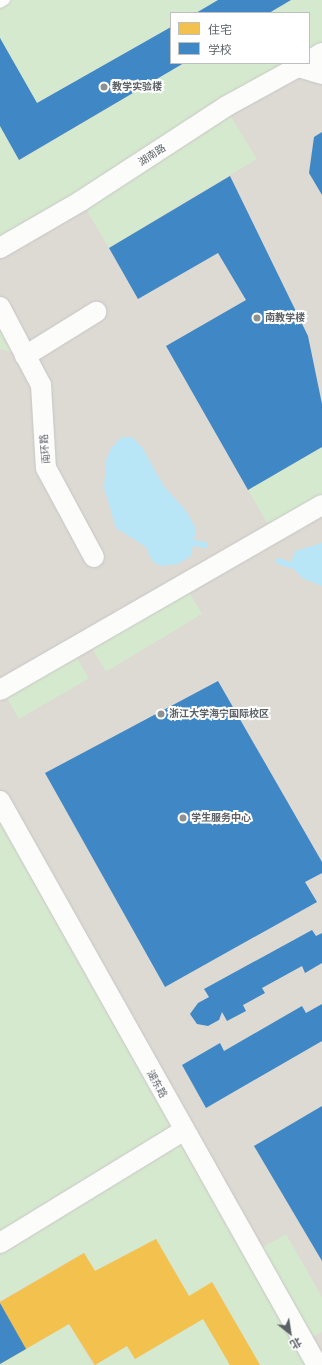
<!DOCTYPE html>
<meta charset="utf-8">
<style>
body{margin:0}
#map{position:relative;width:322px;height:1365px;overflow:hidden;background:#ece9e5;font-family:Barlow,"Noto Sans SC",sans-serif}
div>[style]{position:absolute}
.education>*{inset:0;background:#ddd9d3}
.green>*{inset:0;background:#d5e9ce;transform-origin:0 0}
.water>*{inset:0;background:#b8e6f7}
.homes>*{inset:0;background:#f2c14e}
.schools>*{inset:0;background:#3f88c5}
.stream>*{height:5.5px;margin:-2.75px;padding:0 2.75px;transform-origin:2.75px;border-radius:2.75px;background:#b8e6f7}
.roads{filter:drop-shadow(0 0 1px #c7c7c6) drop-shadow(0 0 1px #c7c7c6)}
.service>*{height:10px;margin:-5px;padding:0 5px;transform-origin:5px;border-radius:5px;background:#fcfcfb}
.minor>*{height:20px;margin:-10px;padding:0 10px;transform-origin:10px;border-radius:10px;background:#fcfcfb}
.dots>*{width:11px;height:11px;translate:-50% -50%;box-sizing:border-box;border:2px solid #fff;border-radius:50%}
span{translate:-50% -50%;white-space:nowrap;text-align:center;line-height:1.15;-webkit-text-stroke:4px #fff;paint-order:stroke}
.poi-label{font-size:10px;color:#5b6165;font-weight:700}
.left{translate:0 -50%;text-align:left}
.street-label{font-size:10px;color:#5b6165}
.legend{position:absolute;left:170px;top:12px;width:140px;height:52px;box-sizing:border-box;background:#fff;border:1px solid #bdc0c1;margin:0;padding:5px 7px;list-style:none;font-size:12px;color:#5b6165}
.legend li{display:flex;align-items:center;gap:8px;height:20px}
.legend b{width:20px;border:1px solid #bdc0c1}
.north{position:absolute;left:270px;top:1313px;width:40px;height:40px;-webkit-text-stroke:3px #fff;paint-order:stroke;rotate:150deg;font-size:11px;font-weight:700;line-height:16px;text-align:center;color:#5b6165}
.north::after{content:'';display:block;margin:auto;width:14px;height:18px;background:#5b6165;clip-path:polygon(50% 0,100% 100%,50% 72%,0 100%)}
</style>
<div id="map">
<div class="education">
<i style="clip-path:polygon(evenodd,0 0,322px 0,322px 1365px,0 1365px,0 0,171px 13px,309px 13px,309px 63px,171px 63px,171px 13px)"></i>
</div>
<div class="green">
<i style="clip-path:polygon(0 0,218px 0,196px 13px,171px 13px,171px 27px,37px 103px,0 38px)"></i>
<i style="clip-path:polygon(291px 0,322px 0,322px 53px,309px 61px,309px 13px,269px 13px)"></i>
<i style="clip-path:polygon(184px 63px,305px 63px,225px 107px,257px 159px,109px 248px,81px 201px,0 248px,0 126px,20px 160px)"></i>
<i style="clip-path:polygon(0 307px,25px 356px,0 349px)"></i>
<i style="clip-path:polygon(322px 447px,322px 505px,273px 533px,248px 490px)"></i>
<i style="left:184px;top:584px;width:35px;height:112px;rotate:59deg"></i>
<i style="left:72px;top:649px;width:34px;height:81px;rotate:60deg"></i>
<i style="clip-path:polygon(0 801px,254px 1252px,286px 1234px,322px 1297px,322px 1332px,305px 1341px,319px 1365px,260px 1365px,213px 1283px,189px 1296px,156px 1239px,95px 1271px,84px 1253px,0 1301px)"></i>
<i style="clip-path:polygon(203px 1319px,230px 1365px,95px 1365px,127px 1346px,135px 1359px)"></i>
<i style="clip-path:polygon(69px 1324px,93px 1365px,0 1365px,0 1364px)"></i>
</div>
<div class="water">
<i style="clip-path:polygon(122px 437px,132px 437px,142px 447px,163px 485px,187px 512px,196px 529px,191px 556px,178px 564px,161px 566px,152px 561px,146px 547px,116px 528px,104px 487px,106px 461px,111px 448px)"></i>
<i style="clip-path:polygon(322px 543px,322px 586px,302px 578px,290px 565px,295px 551px)"></i>
</div>
<div class="homes">
<i style="clip-path:polygon(156px 1239px,189px 1296px,212px 1282px,260px 1365px,230px 1365px,203px 1319px,135px 1359px,127px 1346px,95px 1365px,69px 1324px,0 1364px,0 1302px,84px 1253px,95px 1271px)"></i>
</div>
<div class="schools">
<i style="clip-path:polygon(218px 0,291px 0,269px 13px,196px 13px)"></i>
<i style="clip-path:polygon(171px 27px,171px 63px,184px 63px,19px 160px,0 126px,0 38px,37px 103px)"></i>
<i style="clip-path:polygon(322px 132px,322px 195px,309px 173px,314px 137px)"></i>
<i style="clip-path:polygon(230px 176px,308px 336px,322px 404px,322px 447px,248px 490px,166px 346px,246px 300px,218px 253px,138px 299px,109px 248px)"></i>
<i style="clip-path:polygon(218px 681px,322px 862px,322px 873px,305px 882px,317px 902px,165px 987px,45px 773px)"></i>
<i style="clip-path:polygon(312px 930px,316px 936px,322px 933px,322px 963px,305px 973px,302px 966px,262px 988px,265px 993px,243px 1005px,246px 1011px,227px 1021px,222px 1012px,219px 1020px,208px 1026px,197px 1024px,190px 1014px,198px 1003px,209px 997px,204px 989px)"></i>
<i style="clip-path:polygon(322px 1004px,322px 1041px,206px 1108px,182px 1065px,220px 1043px,224px 1051px,302px 1006px,306px 1013px)"></i>
<i style="clip-path:polygon(322px 1106px,322px 1261px,254px 1146px)"></i>
<i style="clip-path:polygon(0 1303px,26px 1349px,0 1364px)"></i>
</div>
<div class="stream">
<i style="left:195px;top:543px;width:10px;rotate:11deg"></i>
<i style="left:279px;top:561px;width:12px;rotate:20deg"></i>
</div>
<div class="roads">
<div class="service">
<i style="left:0;top:3px;width:6px;rotate:-31deg"></i>
</div>
<div class="minor">
<i style="left:309px;top:61px;width:15px;rotate:-32deg"></i>
<i style="left:298px;top:67px;width:25px;rotate:16deg"></i>
<i style="left:0;top:248px;width:94px;rotate:-30.1deg"></i>
<i style="left:81px;top:201px;width:172px;rotate:-33.1deg"></i>
<i style="left:225px;top:107px;width:91px;rotate:-28.8deg"></i>
<i style="left:0;top:307px;width:88px;rotate:62.3deg"></i>
<i style="left:41px;top:385px;width:83px;rotate:86.6deg"></i>
<i style="left:46px;top:468px;width:101px;rotate:61.7deg"></i>
<i style="left:25px;top:356px;width:84px;rotate:-31.8deg"></i>
<i style="left:0;top:690px;width:371px;rotate:-29.9deg"></i>
<i style="left:0;top:801px;width:647px;rotate:60.66deg"></i>
<i style="left:0;top:1243px;width:215px;rotate:-31.5deg"></i>
</div>
</div>
<div class="dots">
<i style="left:104px;top:87px;background:#8e9192"></i>
<i style="left:257px;top:318px;background:#8e9192"></i>
<i style="left:161px;top:714px;background:#8e9192"></i>
<i style="left:183px;top:818px;background:#8e9192"></i>
</div>
<div class="poi-label">
<span class="left" style="left:112px;top:87px">教学实验楼</span>
<span class="left" style="left:265px;top:318px">南教学楼</span>
<span class="left" style="left:169px;top:714px">浙江大学海宁国际校区</span>
<span class="left" style="left:191px;top:818px">学生服务中心</span>
</div>
<div class="street-label">
<span style="left:152px;top:155px;rotate:-33deg">湖南路</span>
<span style="left:45px;top:449px;rotate:-95deg">南环路</span>
<span style="left:157px;top:1084px;rotate:61deg">湖东路</span>
</div>
<ul class="legend">
<li><b style="height:11px;background:#f2c14e"></b>住宅</li>
<li><b style="height:11px;background:#3f88c5"></b>学校</li>
</ul>
<div class="north">北</div>
</div>
